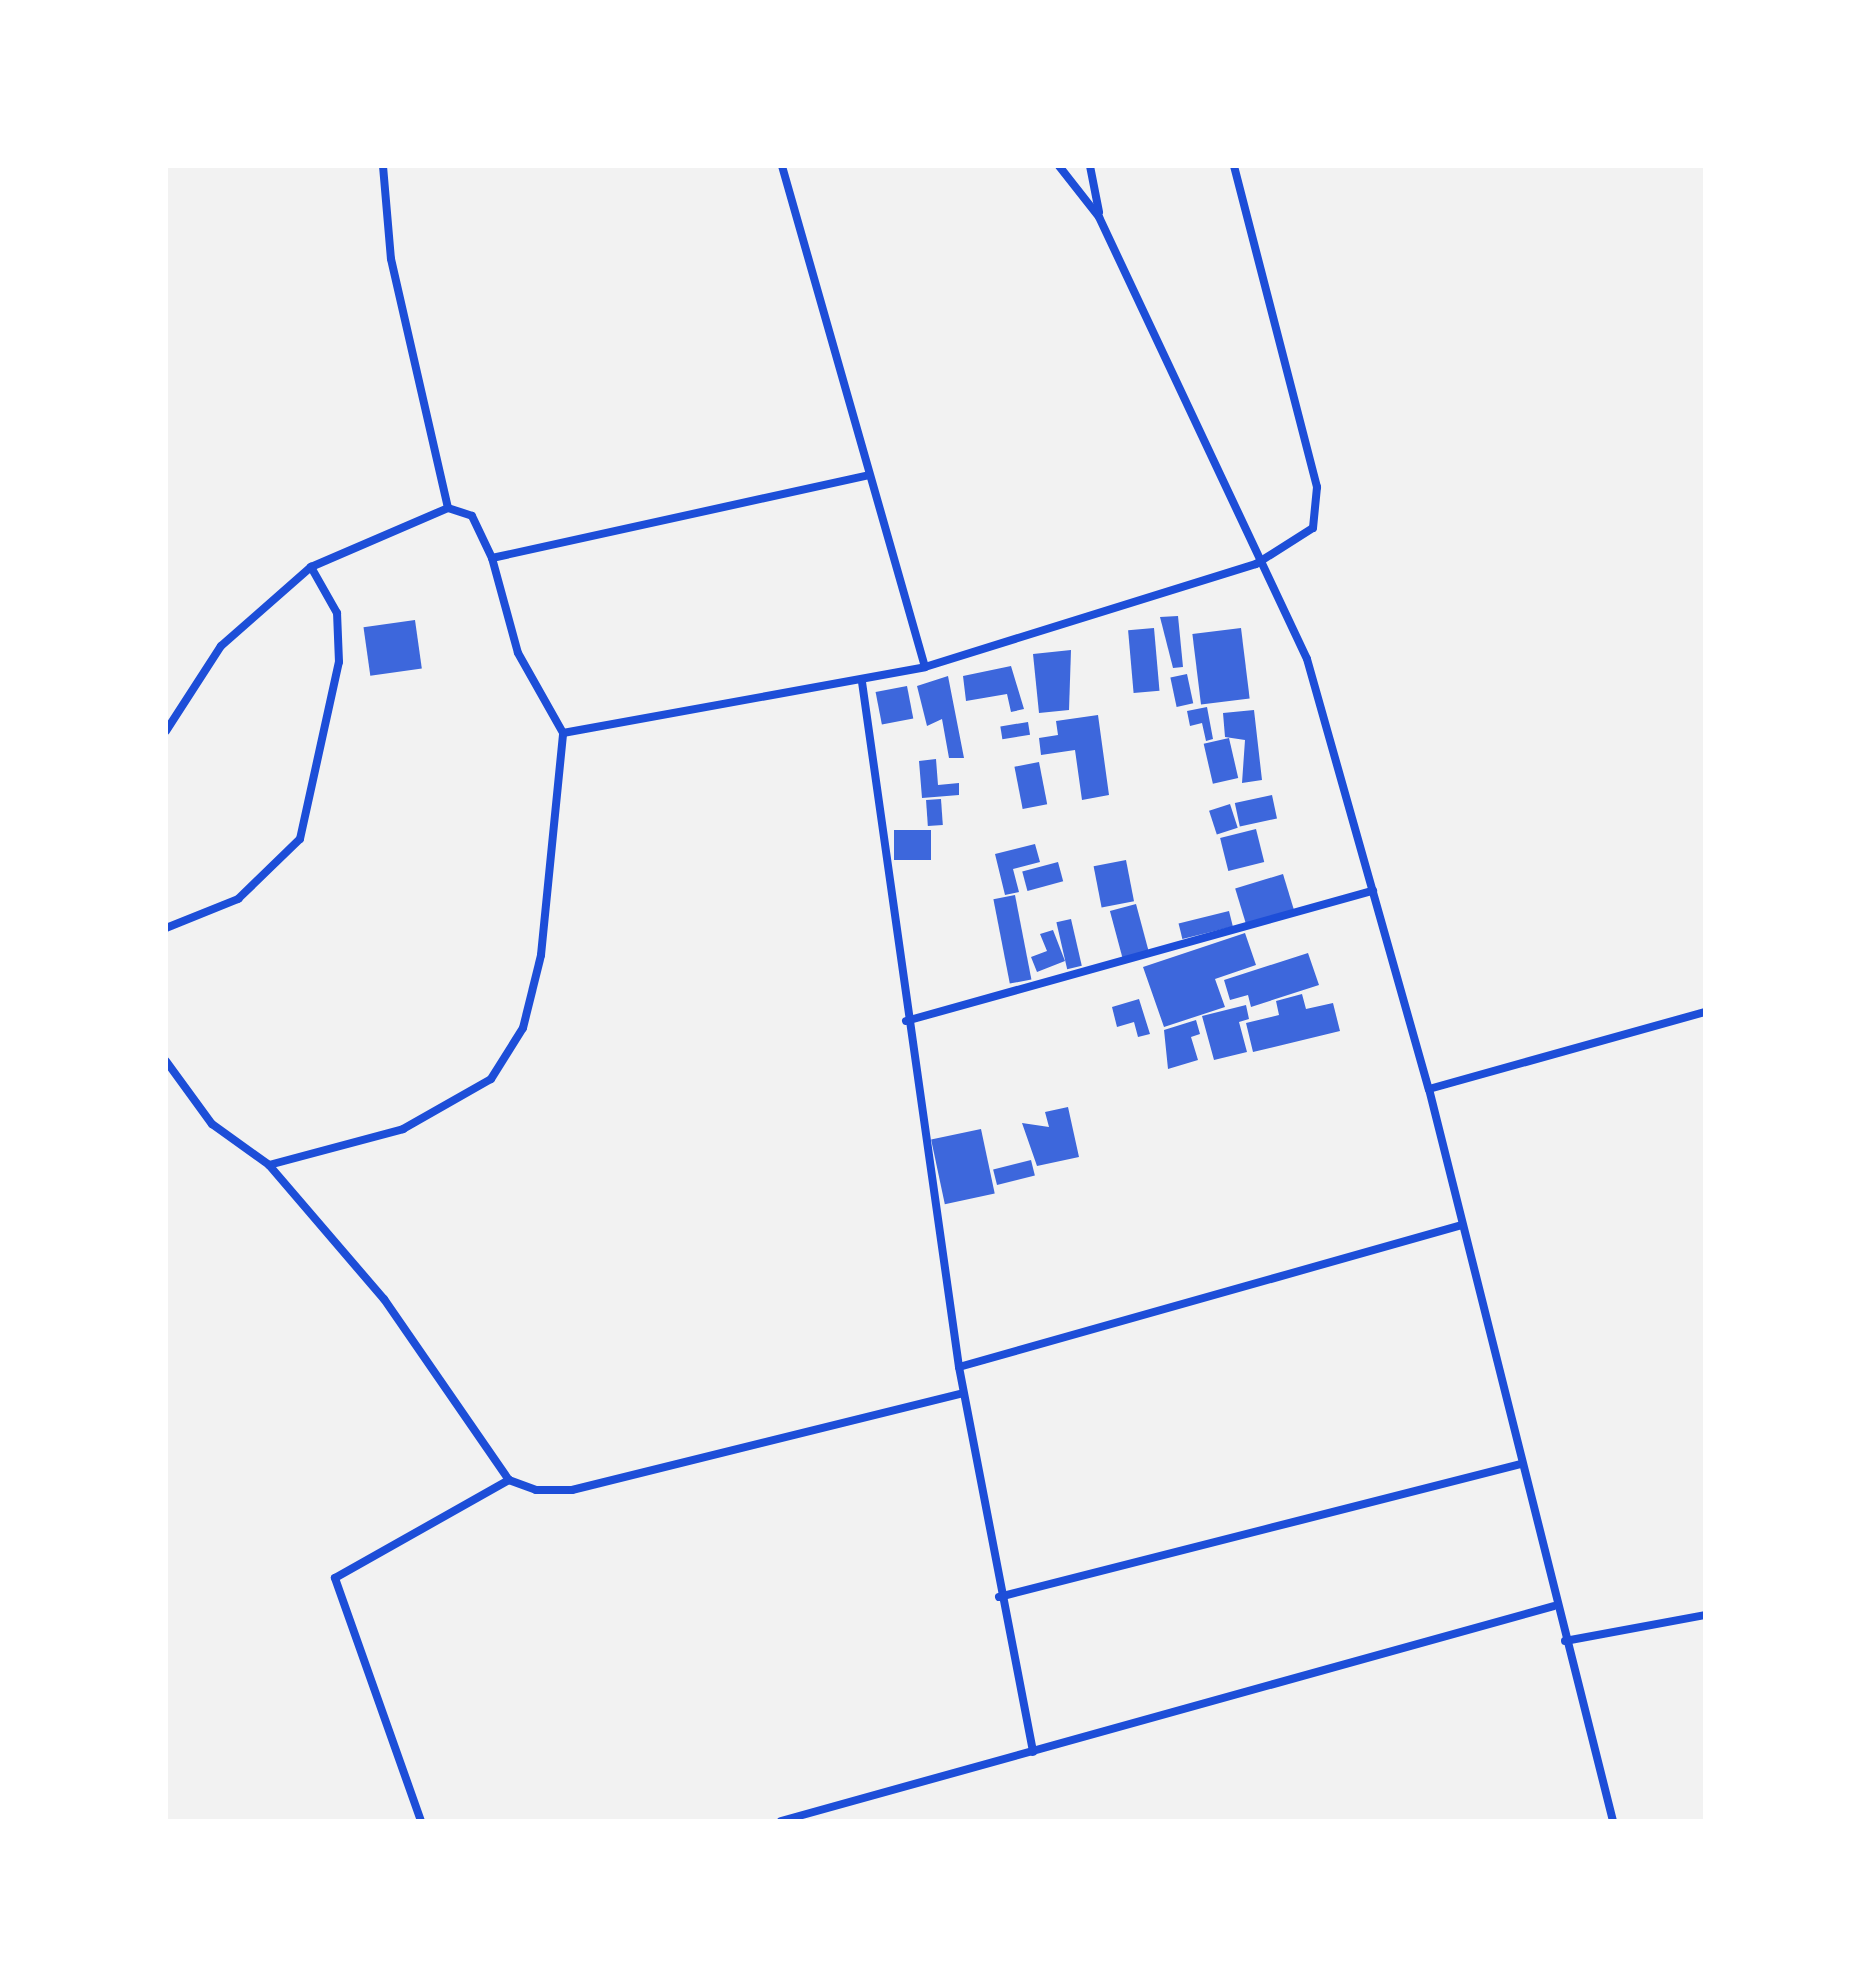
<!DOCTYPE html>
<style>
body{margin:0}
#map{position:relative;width:1871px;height:1987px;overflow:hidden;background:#f2f2f2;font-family:"Fira Sans Condensed",sans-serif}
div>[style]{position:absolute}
.building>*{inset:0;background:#3d67dc;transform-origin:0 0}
.minor>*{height:8px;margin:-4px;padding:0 4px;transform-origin:4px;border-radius:4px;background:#1d4ed8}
span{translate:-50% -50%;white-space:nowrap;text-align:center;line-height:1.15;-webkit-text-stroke:8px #fff;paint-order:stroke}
.frame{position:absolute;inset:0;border:168px solid #fff;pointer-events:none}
</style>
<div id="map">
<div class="building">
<i style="clip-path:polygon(1178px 616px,1183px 667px,1173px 668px,1160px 617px)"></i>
<i style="left:415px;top:620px;width:49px;height:52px;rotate:82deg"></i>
<i style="left:1154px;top:628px;width:63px;height:26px;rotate:85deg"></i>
<i style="left:1241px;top:628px;width:71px;height:49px;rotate:83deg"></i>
<i style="clip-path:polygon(1071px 650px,1069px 710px,1039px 713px,1033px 654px)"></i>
<i style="clip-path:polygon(1011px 666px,1024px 709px,1011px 712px,1007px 694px,966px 701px,963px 676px)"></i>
<i style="left:1187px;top:674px;width:30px;height:17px;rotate:78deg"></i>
<i style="clip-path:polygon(948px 676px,964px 758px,949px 758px,942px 719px,927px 726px,917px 686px)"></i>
<i style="left:907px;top:686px;width:33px;height:32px;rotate:79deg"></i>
<i style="clip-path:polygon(1207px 707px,1213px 739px,1206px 741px,1202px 723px,1190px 726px,1187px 711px)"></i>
<i style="clip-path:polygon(1254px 710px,1262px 780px,1242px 783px,1245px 740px,1225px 737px,1223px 713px)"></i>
<i style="clip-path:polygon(1098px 715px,1109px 795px,1082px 800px,1075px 750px,1041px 755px,1039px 738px,1058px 735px,1056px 721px)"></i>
<i style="left:1028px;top:722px;width:13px;height:28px;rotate:81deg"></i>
<i style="left:1229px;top:738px;width:41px;height:26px;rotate:77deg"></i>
<i style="clip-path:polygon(936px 759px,938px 785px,959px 783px,959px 795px,922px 798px,919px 761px)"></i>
<i style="left:1039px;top:762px;width:43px;height:25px;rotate:79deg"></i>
<i style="left:1272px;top:795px;width:24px;height:38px;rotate:78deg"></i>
<i style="left:941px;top:799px;width:26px;height:15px;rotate:86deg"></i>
<i style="left:1230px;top:804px;width:25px;height:22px;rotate:72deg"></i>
<i style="left:1256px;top:829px;width:34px;height:37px;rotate:76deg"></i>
<i style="left:894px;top:830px;width:37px;height:30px"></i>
<i style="clip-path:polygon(1035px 844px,1040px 862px,1013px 869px,1019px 892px,1005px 895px,995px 854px)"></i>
<i style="left:1126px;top:860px;width:42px;height:33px;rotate:79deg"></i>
<i style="left:1058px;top:862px;width:20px;height:37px;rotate:75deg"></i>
<i style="left:1283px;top:874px;width:37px;height:50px;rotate:73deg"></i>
<i style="left:1015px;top:895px;width:86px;height:22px;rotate:79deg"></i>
<i style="left:1136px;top:904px;width:51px;height:27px;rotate:75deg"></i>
<i style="left:1229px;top:911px;width:16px;height:52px;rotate:76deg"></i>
<i style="left:1071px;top:919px;width:48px;height:15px;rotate:77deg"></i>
<i style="clip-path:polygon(1053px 930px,1065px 961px,1037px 972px,1031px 957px,1047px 951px,1040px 934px)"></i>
<i style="clip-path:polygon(1245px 933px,1256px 965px,1215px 979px,1225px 1007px,1164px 1027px,1143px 967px)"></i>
<i style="clip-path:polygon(1308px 953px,1319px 985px,1251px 1007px,1248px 995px,1230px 1000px,1224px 980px)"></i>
<i style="clip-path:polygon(1302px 994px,1306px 1009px,1333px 1003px,1340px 1031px,1253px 1052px,1246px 1023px,1279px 1015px,1276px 1001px)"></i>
<i style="clip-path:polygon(1139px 999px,1150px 1034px,1138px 1037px,1134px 1022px,1117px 1027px,1112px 1007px)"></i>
<i style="clip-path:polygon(1246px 1005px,1249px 1019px,1239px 1022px,1247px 1052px,1214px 1060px,1202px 1016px)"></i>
<i style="clip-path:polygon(1196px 1020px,1200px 1034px,1191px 1037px,1198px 1060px,1168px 1069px,1164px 1030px)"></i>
<i style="clip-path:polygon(1068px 1107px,1079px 1157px,1037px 1166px,1022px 1123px,1049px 1127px,1045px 1112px)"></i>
<i style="left:981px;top:1129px;width:66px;height:51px;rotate:78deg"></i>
<i style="left:1031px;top:1160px;width:16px;height:39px;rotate:76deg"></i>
</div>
<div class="minor">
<i style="left:383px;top:166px;width:93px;rotate:85.1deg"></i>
<i style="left:391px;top:259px;width:255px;rotate:77.1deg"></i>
<i style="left:782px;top:166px;width:521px;rotate:74.07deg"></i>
<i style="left:1059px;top:166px;width:65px;rotate:51.9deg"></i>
<i style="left:1099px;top:217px;width:488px;rotate:64.8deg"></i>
<i style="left:1307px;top:659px;width:447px;rotate:74.2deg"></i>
<i style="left:1429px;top:1089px;width:755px;rotate:75.89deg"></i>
<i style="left:1090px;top:166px;width:47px;rotate:78.9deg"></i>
<i style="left:492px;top:558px;width:386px;rotate:-12.4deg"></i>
<i style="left:862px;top:682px;width:692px;rotate:81.94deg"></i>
<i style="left:959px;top:1367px;width:392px;rotate:79.1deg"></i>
<i style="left:166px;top:731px;width:101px;rotate:-57.1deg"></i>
<i style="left:221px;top:646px;width:120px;rotate:-41.3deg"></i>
<i style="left:311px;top:567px;width:149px;rotate:-23.3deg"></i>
<i style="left:448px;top:508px;width:25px;rotate:18deg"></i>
<i style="left:472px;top:516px;width:47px;rotate:64.5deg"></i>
<i style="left:492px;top:558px;width:98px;rotate:74.7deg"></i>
<i style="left:518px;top:653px;width:92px;rotate:60.6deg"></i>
<i style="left:166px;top:928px;width:78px;rotate:-21.9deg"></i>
<i style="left:238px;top:899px;width:86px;rotate:-44.1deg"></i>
<i style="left:300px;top:839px;width:181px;rotate:-77.6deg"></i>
<i style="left:339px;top:662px;width:49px;rotate:-92.3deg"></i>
<i style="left:337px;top:613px;width:53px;rotate:-119.5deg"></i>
<i style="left:906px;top:1021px;width:485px;rotate:-15.6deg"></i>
<i style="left:166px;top:1061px;width:78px;rotate:53.9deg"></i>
<i style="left:212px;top:1124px;width:70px;rotate:35.7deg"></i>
<i style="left:269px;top:1165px;width:177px;rotate:49.4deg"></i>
<i style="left:384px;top:1299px;width:220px;rotate:55.4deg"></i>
<i style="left:509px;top:1480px;width:29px;rotate:20deg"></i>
<i style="left:536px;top:1490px;width:36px"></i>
<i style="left:572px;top:1490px;width:403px;rotate:-13.9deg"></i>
<i style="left:1429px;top:1089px;width:287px;rotate:-15.6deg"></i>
<i style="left:269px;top:1165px;width:139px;rotate:-15deg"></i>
<i style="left:403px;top:1129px;width:101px;rotate:-29.6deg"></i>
<i style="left:491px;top:1079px;width:60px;rotate:-57.9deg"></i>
<i style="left:523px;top:1028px;width:75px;rotate:-76.1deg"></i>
<i style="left:541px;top:955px;width:223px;rotate:-84.3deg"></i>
<i style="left:563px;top:733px;width:368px;rotate:-10.3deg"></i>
<i style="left:925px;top:667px;width:347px;rotate:-17.3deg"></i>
<i style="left:1256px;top:564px;width:67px;rotate:-32.3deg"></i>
<i style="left:1313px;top:528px;width:41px;rotate:-84.4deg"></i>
<i style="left:1317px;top:487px;width:332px;rotate:-104.5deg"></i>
<i style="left:959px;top:1367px;width:523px;rotate:-15.76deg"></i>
<i style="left:999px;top:1597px;width:539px;rotate:-14.29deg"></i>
<i style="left:1565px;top:1641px;width:142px;rotate:-10.5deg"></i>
<i style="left:421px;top:1821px;width:258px;rotate:-109.5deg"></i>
<i style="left:335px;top:1578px;width:200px;rotate:-29.4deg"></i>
<i style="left:781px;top:1821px;width:802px;rotate:-15.54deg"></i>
</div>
<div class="frame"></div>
</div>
